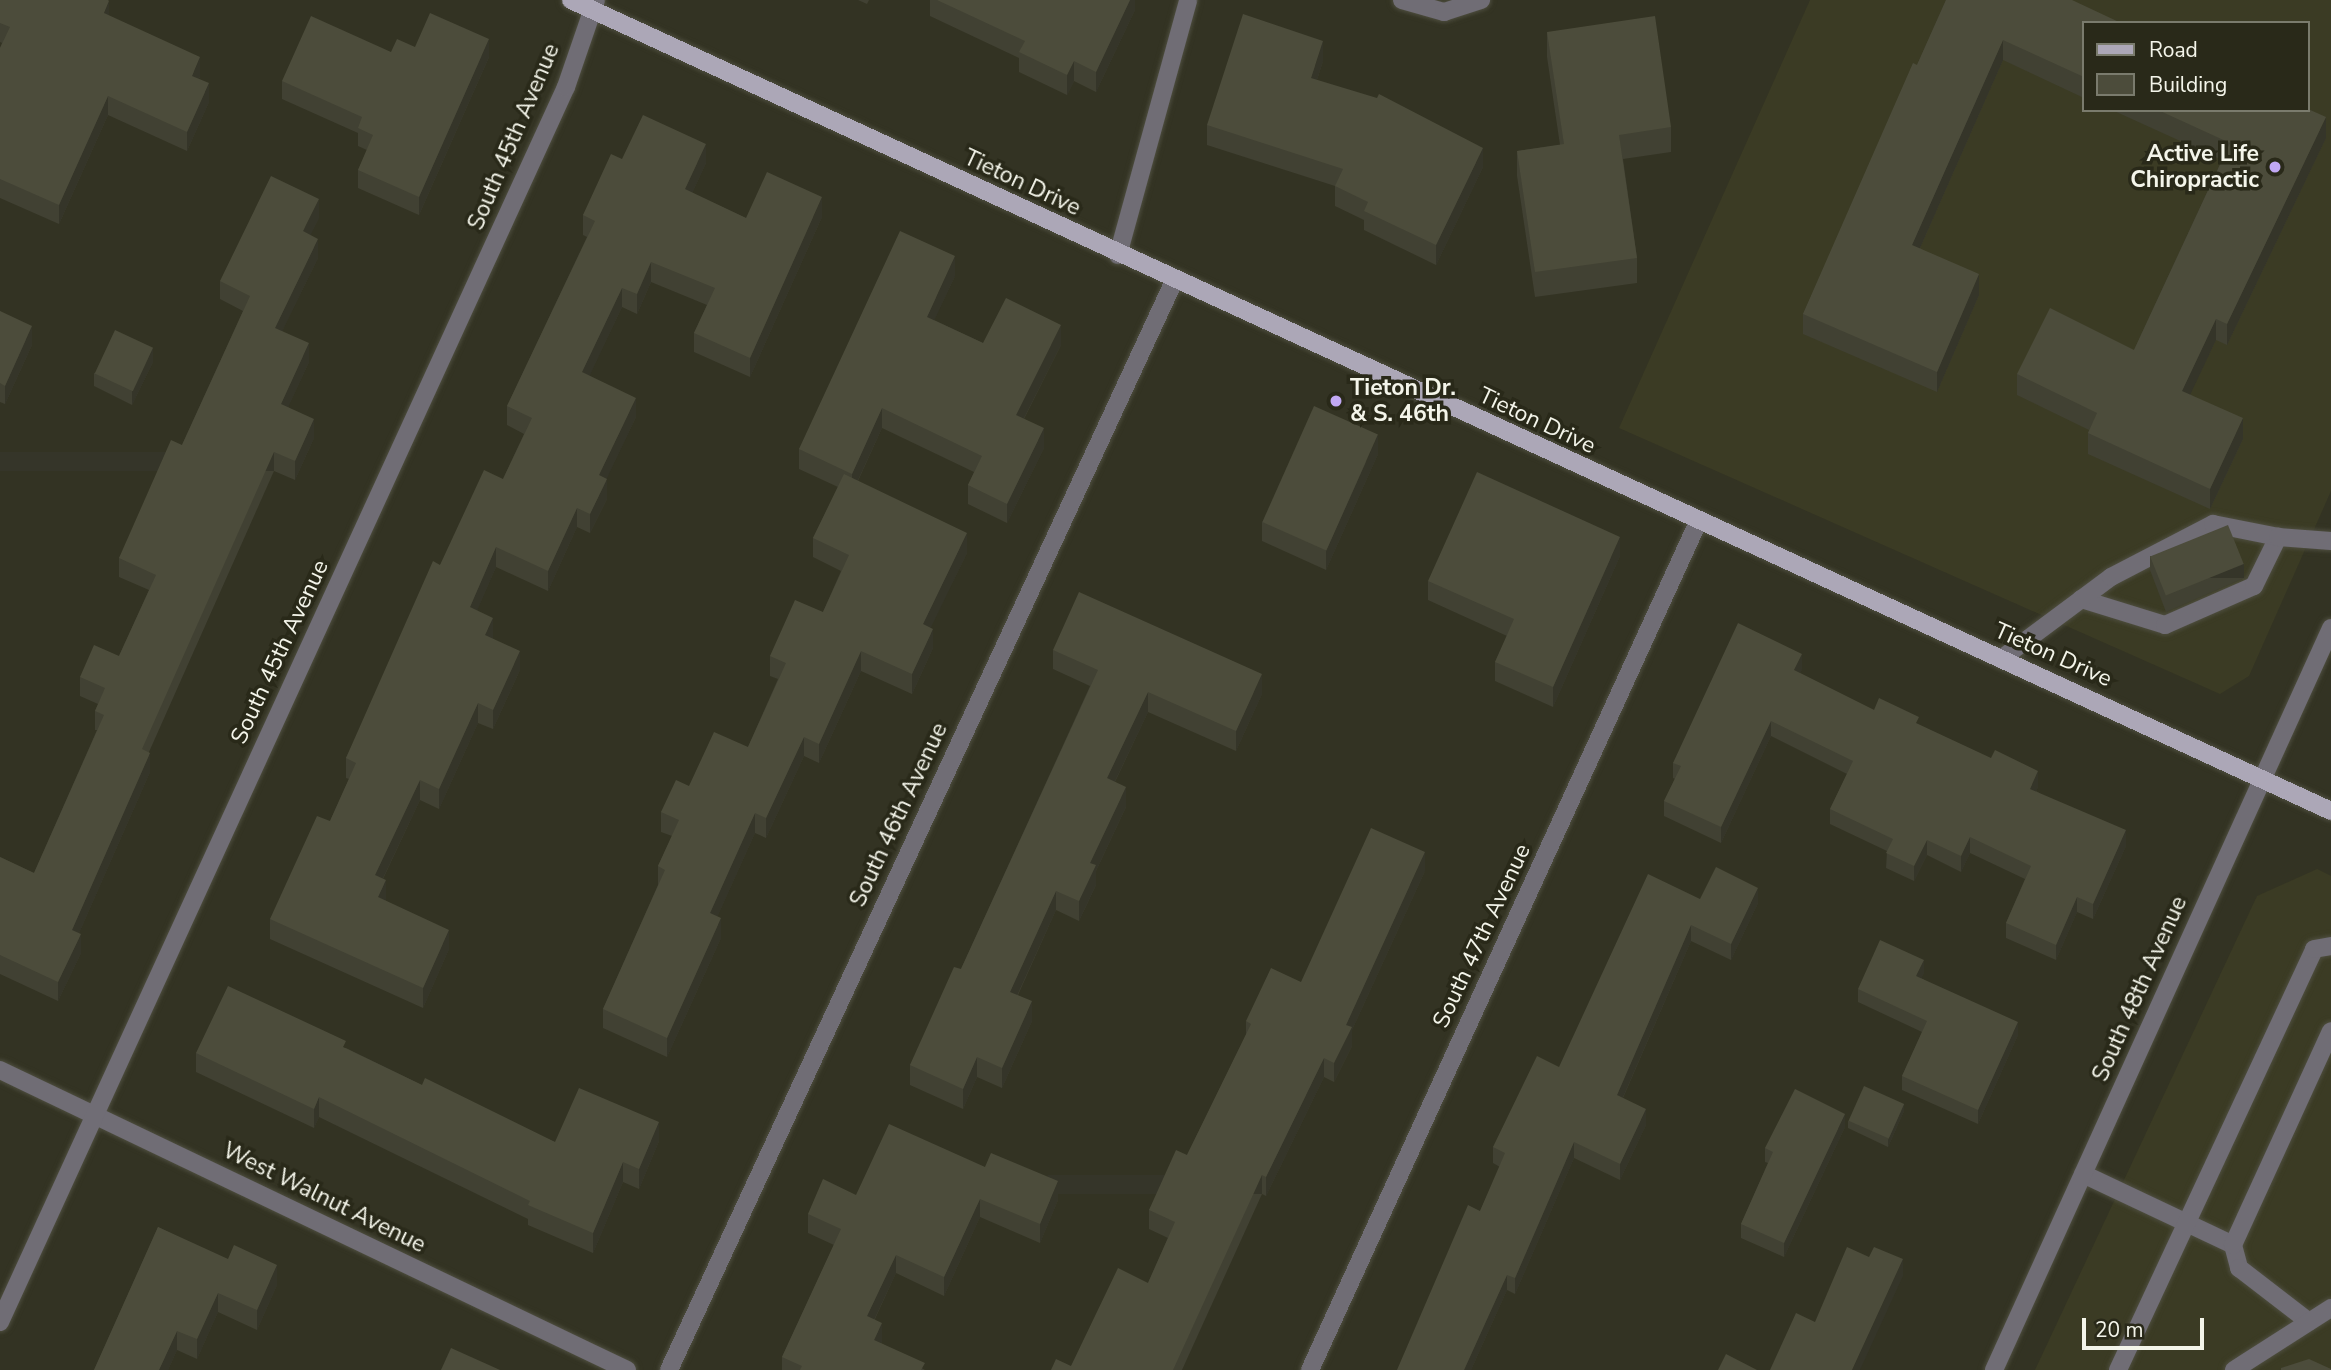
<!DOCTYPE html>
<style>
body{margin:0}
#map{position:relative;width:2331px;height:1370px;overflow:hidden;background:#333323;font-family:"Nunito Sans",sans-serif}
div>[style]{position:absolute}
.built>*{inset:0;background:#3b3b24}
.roads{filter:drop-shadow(0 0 2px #4e4e3f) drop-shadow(0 0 2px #4e4e3f)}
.minor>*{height:18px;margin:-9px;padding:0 9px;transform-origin:9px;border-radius:9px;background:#706d75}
.major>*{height:18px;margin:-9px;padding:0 9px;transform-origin:9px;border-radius:9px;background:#aca7b7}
.wall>*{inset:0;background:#414133}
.shaded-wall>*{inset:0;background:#353529;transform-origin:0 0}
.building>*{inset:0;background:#4c4c3b;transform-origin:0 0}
.dots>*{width:19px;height:19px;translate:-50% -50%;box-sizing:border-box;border:4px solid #292919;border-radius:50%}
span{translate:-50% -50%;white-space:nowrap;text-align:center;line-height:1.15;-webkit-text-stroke:7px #292919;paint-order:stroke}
.street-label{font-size:23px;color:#f4f5ea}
.poi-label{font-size:23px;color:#f4f5ea;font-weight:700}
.right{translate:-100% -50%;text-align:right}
.left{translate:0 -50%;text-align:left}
.legend{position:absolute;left:2082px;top:21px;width:228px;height:91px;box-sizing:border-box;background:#292919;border:2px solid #7a7b6d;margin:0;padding:9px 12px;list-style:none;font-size:21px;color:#f4f5ea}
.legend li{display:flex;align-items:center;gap:14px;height:35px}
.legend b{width:35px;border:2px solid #7a7b6d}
.scale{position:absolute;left:2082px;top:1318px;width:122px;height:32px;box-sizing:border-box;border:4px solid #f4f5ea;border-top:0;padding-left:9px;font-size:21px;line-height:24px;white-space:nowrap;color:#f4f5ea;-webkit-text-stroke:5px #292919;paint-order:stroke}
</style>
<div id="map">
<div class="built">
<i style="clip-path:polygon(evenodd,1810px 0,2331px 0,2331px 491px,2249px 676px,2220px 694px,1619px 428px,1810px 0,2084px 23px,2308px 23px,2308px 110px,2084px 110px,2084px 23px)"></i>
<i style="clip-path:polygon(2317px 869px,2331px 876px,2331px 1370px,2035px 1370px,2257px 896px)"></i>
</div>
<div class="roads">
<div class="minor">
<i style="left:1402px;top:0;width:44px;rotate:15.9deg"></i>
<i style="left:1444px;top:12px;width:39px;rotate:-18deg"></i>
<i style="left:1118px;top:255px;width:264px;rotate:-74.6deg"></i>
<i style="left:2081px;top:599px;width:88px;rotate:17.2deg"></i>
<i style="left:2165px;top:625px;width:97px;rotate:-23.7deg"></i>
<i style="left:2254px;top:586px;width:55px;rotate:-63.9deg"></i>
<i style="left:2001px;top:659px;width:137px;rotate:-36.7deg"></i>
<i style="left:2111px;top:577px;width:115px;rotate:-27.5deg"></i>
<i style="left:2213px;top:524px;width:66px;rotate:11.3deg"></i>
<i style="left:2278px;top:537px;width:53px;rotate:4.3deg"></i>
<i style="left:0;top:1070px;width:695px;rotate:25.57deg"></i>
<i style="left:2083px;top:1174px;width:166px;rotate:25.3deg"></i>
<i style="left:2233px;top:1245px;width:24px;rotate:75deg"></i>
<i style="left:2239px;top:1268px;width:88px;rotate:37.6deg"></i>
<i style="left:2233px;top:1245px;width:235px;rotate:-65.4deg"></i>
<i style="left:0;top:1322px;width:1359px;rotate:-65.38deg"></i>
<i style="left:566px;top:87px;width:92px;rotate:-71deg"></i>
<i style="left:669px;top:1370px;width:1200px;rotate:-65.12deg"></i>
<i style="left:1310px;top:1370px;width:933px;rotate:-65.41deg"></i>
<i style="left:1994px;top:1370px;width:815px;rotate:-65.57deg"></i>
<i style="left:2118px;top:1370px;width:464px;rotate:-65deg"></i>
<i style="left:2314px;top:949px;width:17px;rotate:-10deg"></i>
<i style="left:2234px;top:1370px;width:115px;rotate:-32.6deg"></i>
</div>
<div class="major">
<i style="left:571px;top:0;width:1938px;rotate:24.74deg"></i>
</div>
</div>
<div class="wall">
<i style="clip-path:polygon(0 0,109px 16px,200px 76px,199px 79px,209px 102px,187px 151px,108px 115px,59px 224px,0 198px,0 48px,2px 43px,0 42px)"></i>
<i style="clip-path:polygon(858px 0,869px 0,867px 4px)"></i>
<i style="clip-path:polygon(930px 0,1135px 0,1135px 10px,1096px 92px,1074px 81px,1067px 95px,1019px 72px,1019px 58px,930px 16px)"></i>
<i style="clip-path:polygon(1946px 0,2084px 23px,2084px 98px,2003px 60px,1920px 248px,1979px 295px,1937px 392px,1803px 334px,1803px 314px,1917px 65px)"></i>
<i style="clip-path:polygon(1547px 32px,1671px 127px,1671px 152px,1623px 159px,1637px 258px,1637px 283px,1535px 297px,1517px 176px,1517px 151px,1560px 145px,1547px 57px)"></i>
<i style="clip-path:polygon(415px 47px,489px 57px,419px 215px,358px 188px,358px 170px,367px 150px,358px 146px,358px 133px,282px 99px,282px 81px)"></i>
<i style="clip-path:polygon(1323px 61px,1317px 80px,1483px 167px,1436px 265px,1364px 230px,1364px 220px,1335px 206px,1335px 186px,1207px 145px,1207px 125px)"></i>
<i style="clip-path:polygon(2112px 110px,2308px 110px,2326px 138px,2227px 345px,2216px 340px,2190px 394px,2243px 439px,2210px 509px,2088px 454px,2088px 433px,2089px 430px,2017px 395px,2017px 374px,2134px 350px,2222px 160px)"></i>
<i style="clip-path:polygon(622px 159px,706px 163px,692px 193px,746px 218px,822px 217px,750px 377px,694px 352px,694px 333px,707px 305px,651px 282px,637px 314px,622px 307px,589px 376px,636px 417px,606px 479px,607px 499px,590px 533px,577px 527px,548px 591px,496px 567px,477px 610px,493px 639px,520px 670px,493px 729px,478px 723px,439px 809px,420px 800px,383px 879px,385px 900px,449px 949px,423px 1008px,270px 939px,270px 919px,330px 821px,349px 779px,346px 778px,346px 758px,440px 565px,503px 479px,524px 434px,507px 425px,507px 406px,587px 237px,583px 235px,583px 215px)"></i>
<i style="clip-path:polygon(319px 218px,310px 235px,318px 258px,282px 331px,309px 362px,288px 407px,314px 438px,295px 480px,274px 471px,149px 752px,150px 772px,79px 933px,81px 953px,58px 1001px,0 974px,0 857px,34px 873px,97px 730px,95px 730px,95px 711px,98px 704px,80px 696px,80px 677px,119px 656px,149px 590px,119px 577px,119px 558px,182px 445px,243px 311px,220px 299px,220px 281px)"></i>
<i style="clip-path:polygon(955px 276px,934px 320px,983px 343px,1061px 345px,1024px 419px,1044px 448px,1007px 523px,968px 504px,968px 485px,974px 472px,882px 428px,858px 481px,967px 553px,930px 628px,933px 648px,912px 694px,861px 671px,819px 763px,804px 756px,766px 838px,755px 833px,717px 917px,721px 938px,667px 1057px,603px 1028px,603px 1009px,658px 885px,658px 866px,672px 836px,661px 832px,661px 812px,689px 786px,748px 747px,778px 679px,770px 676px,770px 656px,823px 612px,841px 571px,813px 557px,813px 538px,838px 487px,799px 469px,799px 449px)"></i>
<i style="clip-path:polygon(0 311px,32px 345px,5px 404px,0 402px)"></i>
<i style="clip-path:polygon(153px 362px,132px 405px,94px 386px,94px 373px)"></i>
<i style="clip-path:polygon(1378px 454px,1326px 570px,1262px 541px,1262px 522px)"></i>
<i style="clip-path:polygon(1620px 556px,1553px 707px,1495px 681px,1495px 662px,1507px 636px,1428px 600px,1428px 581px)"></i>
<i style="clip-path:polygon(2150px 556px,2244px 578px,2166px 612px,2150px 570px)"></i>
<i style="clip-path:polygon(1053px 650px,1262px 694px,1236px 751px,1148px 712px,1115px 782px,1126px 807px,1096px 871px,1096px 885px,1079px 921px,1056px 910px,1018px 995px,1032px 1021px,1002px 1088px,977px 1077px,963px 1109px,910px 1085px,910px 1065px,961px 969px,1090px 686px,1053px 669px)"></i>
<i style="clip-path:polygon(1802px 669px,1800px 673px,1874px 710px,1919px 725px,2038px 787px,2036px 791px,2126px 846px,2093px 919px,2077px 912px,2056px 960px,2006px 938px,2006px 923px,2025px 879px,1970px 853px,1961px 872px,1927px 855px,1914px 881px,1886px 868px,1887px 851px,1830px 824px,1830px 809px,1847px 774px,1771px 736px,1721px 843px,1664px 816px,1664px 801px,1675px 779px,1673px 778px,1673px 763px)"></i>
<i style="clip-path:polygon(1425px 871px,1352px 1030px,1352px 1046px,1334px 1082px,1324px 1077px,1266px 1196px,1262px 1194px,1182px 1370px,1051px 1370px,1071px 1366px,1148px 1283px,1168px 1238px,1149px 1229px,1149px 1210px,1187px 1155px,1246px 1035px,1246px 1021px,1301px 982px)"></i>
<i style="clip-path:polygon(1700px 899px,1758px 903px,1731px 960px,1691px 941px,1623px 1098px,1646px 1125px,1620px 1180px,1574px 1158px,1515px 1294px,1507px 1290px,1471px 1370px,1397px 1370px,1480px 1211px,1500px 1167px,1493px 1163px,1493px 1147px)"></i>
<i style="clip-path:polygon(1924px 973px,1921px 978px,2018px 1035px,1978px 1124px,1902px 1090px,1902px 1076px,1922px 1032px,1858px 1002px,1858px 989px)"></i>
<i style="clip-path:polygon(346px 1048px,422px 1085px,555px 1142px,659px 1141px,639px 1189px,623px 1182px,593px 1253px,528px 1225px,528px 1219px,319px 1117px,314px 1128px,196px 1072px,196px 1053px)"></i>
<i style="clip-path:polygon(1904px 1111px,1888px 1147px,1848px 1128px,1848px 1121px)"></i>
<i style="clip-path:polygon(1845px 1127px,1784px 1257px,1741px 1238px,1741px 1224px,1768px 1163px,1765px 1162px,1765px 1148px)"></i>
<i style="clip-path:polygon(856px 1195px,1058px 1200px,1040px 1243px,980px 1217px,944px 1296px,896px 1273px,875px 1319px,882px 1341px,881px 1343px,925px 1370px,782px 1370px,782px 1357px,834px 1245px,808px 1233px,808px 1214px)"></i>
<i style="clip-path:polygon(158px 1227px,277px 1285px,257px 1330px,218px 1312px,197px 1359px,177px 1350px,168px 1370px,94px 1370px)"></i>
</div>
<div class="shaded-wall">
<i style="clip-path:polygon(1130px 0,1135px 0,1135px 10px,1096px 92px,1096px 72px)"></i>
<i style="clip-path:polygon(109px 1px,109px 20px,104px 13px)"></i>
<i style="clip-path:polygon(489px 39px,489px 57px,419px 215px,419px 197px)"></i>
<i style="clip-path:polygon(2003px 40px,2003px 60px,1912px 266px,1912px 245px)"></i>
<i style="clip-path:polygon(1323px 41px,1323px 61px,1311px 98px,1311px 78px)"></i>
<i style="clip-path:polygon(200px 57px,200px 76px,192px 95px,192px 76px)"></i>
<i style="clip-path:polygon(1074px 61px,1074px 81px,1067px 95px,1067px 75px)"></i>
<i style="clip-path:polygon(209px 83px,209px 102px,187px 151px,187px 132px)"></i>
<i style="clip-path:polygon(108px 96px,108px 115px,59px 224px,59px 205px)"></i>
<i style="clip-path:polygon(2326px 117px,2326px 138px,2227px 345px,2227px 324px)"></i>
<i style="clip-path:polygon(706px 144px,706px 163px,685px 209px,685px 189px)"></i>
<i style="clip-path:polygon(1483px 148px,1483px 167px,1436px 265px,1436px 245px)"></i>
<i style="clip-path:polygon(822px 197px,822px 217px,750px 377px,750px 358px)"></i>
<i style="clip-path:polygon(319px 199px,319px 218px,303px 250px,303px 231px)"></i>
<i style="clip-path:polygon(318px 239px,318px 258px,275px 346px,275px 328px)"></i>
<i style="clip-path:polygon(955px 256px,955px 276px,927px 336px,927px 317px)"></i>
<i style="clip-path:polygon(651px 262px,651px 282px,637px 314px,637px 294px)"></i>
<i style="clip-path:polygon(1979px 274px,1979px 295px,1937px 392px,1937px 372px)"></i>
<i style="clip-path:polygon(622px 288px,622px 307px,582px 392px,582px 372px)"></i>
<i style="clip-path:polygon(2216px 319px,2216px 340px,2182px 412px,2182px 391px)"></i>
<i style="clip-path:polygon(1061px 325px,1061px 345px,1016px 434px,1016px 415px)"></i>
<i style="clip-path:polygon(32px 326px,32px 345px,5px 404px,5px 386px)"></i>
<i style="clip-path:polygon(309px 343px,309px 362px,281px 423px,281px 404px)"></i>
<i style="clip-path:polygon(153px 348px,153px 362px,132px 405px,132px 391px)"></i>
<i style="clip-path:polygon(636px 398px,636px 417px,599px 495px,599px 475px)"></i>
<i style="clip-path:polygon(882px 408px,882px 428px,852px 493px,852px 474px)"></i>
<i style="clip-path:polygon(2243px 418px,2243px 439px,2210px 509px,2210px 489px)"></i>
<i style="clip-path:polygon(314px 419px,314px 438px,295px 480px,295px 461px)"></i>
<i style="clip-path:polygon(1044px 428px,1044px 448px,1007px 523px,1007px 504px)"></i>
<i style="clip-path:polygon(1378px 435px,1378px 454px,1326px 570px,1326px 551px)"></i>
<i style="left:274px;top:452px;width:19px;height:325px;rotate:90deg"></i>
<i style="clip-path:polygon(607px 479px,607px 499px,590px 533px,590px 514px)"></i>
<i style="clip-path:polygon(577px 508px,577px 527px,548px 591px,548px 571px)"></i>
<i style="clip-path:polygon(967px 533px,967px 553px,923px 644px,923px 624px)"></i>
<i style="clip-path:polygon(1620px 537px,1620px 556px,1553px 707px,1553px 687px)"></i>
<i style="clip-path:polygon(496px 547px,496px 567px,470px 627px,470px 607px)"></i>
<i style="left:2244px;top:564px;width:14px;height:85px;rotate:90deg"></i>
<i style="clip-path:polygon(493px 618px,493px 638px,485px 655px,485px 635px)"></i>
<i style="clip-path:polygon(933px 629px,933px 648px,912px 694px,912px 674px)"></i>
<i style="clip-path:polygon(520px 651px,520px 670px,493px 729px,493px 710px)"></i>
<i style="clip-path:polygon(861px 651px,861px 671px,819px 763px,819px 744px)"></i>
<i style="clip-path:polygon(1802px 654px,1802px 669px,1794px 686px,1794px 670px)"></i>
<i style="clip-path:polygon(1262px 674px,1262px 694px,1236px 751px,1236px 731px)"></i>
<i style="clip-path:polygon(1148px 692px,1148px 712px,1107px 798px,1107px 778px)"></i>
<i style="clip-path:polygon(478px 703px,478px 723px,439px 809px,439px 789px)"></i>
<i style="clip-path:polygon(1771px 721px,1771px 736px,1721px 843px,1721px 827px)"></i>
<i style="clip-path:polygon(804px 737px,804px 756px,766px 838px,766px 818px)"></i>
<i style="clip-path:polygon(150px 753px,150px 772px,72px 949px,72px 930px)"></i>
<i style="clip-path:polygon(2038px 771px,2038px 787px,2030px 804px,2030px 789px)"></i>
<i style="clip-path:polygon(420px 780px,420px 800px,375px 895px,375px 875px)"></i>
<i style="clip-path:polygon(1126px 787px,1126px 807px,1096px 871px,1096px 885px,1079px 921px,1079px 901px,1090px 863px)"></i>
<i style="clip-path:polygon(755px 813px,755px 833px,710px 933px,710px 913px)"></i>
<i style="clip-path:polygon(2126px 830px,2126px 846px,2093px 919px,2093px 904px)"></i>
<i style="clip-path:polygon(1970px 837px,1970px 853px,1961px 872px,1961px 856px)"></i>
<i style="clip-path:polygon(1927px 840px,1927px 855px,1914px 881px,1914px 866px)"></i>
<i style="clip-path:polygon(1425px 852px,1425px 871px,1352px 1030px,1352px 1046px,1334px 1082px,1334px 1063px,1346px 1025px)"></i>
<i style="clip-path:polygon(386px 880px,386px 899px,378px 917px,378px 897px)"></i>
<i style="clip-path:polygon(1758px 888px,1758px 903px,1731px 960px,1731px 944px)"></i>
<i style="clip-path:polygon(1056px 891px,1056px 910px,1010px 1011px,1010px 992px)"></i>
<i style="clip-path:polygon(2077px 897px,2077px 912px,2056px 960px,2056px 945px)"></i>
<i style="clip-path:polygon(721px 918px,721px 938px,667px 1057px,667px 1038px)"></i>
<i style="clip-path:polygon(1691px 925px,1691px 941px,1617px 1111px,1617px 1095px)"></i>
<i style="clip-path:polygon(449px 930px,449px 949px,423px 1008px,423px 988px)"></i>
<i style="clip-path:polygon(81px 934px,81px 953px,58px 1001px,58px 982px)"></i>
<i style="clip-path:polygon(1924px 960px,1924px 973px,1916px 989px,1916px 976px)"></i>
<i style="clip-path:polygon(1032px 1001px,1032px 1021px,1002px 1088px,1002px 1068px)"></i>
<i style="clip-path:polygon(2018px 1022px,2018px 1035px,1978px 1124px,1978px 1110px)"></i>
<i style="clip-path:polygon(977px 1057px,977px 1077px,963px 1109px,963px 1089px)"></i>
<i style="clip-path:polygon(1324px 1058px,1324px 1077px,1266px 1196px,1266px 1177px)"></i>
<i style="clip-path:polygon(319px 1097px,319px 1117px,314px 1128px,314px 1109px)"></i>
<i style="clip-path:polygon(1904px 1104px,1904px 1111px,1888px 1147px,1888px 1140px)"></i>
<i style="clip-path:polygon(1646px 1109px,1646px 1125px,1620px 1180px,1620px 1164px)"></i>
<i style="clip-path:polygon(1845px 1114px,1845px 1127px,1784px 1257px,1784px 1243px)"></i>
<i style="clip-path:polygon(659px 1122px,659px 1141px,639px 1189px,639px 1169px)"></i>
<i style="clip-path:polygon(1574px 1142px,1574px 1158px,1515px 1294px,1515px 1278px)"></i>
<i style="clip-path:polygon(623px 1162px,623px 1182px,593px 1253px,593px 1233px)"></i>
<i style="left:1262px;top:1175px;width:19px;height:214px;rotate:90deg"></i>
<i style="clip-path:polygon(1058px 1181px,1058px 1200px,1040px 1243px,1040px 1224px)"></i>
<i style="clip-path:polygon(980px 1199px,980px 1217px,944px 1296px,944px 1277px)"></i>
<i style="clip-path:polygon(896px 1255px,896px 1273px,867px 1335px,867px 1316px)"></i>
<i style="clip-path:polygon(1903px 1259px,1903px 1276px,1860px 1370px,1852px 1370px)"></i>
<i style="clip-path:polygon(277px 1265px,277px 1285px,257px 1330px,257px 1310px)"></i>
<i style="clip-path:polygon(1507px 1275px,1507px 1290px,1471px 1370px,1464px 1370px)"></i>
<i style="clip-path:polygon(218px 1293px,218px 1312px,197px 1359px,197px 1339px)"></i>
<i style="clip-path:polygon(882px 1323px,882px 1341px,874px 1359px,874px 1340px)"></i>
<i style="clip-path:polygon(177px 1331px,177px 1350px,168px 1370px,159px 1370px)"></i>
</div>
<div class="building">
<i style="clip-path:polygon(0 0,108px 0,109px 1px,104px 13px,200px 57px,192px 76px,209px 83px,187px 132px,108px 96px,59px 205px,0 179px,0 48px,10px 27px,0 23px)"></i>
<i style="clip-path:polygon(937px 0,1130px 0,1096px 72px,1074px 61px,1067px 75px,1019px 52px,1025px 41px)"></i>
<i style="clip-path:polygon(1946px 0,2072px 0,2121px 23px,2084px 23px,2084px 77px,2003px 40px,1912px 245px,1979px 274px,1937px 372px,1803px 314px,1913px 63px,1917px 65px)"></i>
<i style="clip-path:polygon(430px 13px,489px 39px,419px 197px,358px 170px,373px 135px,358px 128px,362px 117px,282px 81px,311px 16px,391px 52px,397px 39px,415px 47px)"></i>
<i style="clip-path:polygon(1243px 14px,1323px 41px,1311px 78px,1377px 98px,1379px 94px,1483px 148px,1436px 245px,1364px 211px,1368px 202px,1335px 186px,1343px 169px,1207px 125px)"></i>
<i style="clip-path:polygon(1655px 16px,1671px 127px,1619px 135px,1637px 258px,1535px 272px,1517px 151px,1564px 144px,1547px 32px)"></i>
<i style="clip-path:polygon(2308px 109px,2326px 117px,2227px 324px,2216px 319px,2182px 391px,2243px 418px,2210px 489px,2088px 433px,2097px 413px,2017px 374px,2050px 308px,2134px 350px,2230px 143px,2158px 110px,2308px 110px)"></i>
<i style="clip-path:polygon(643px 115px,706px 144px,685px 189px,746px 218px,767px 172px,822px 197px,750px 358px,694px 333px,715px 288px,651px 262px,637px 294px,622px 288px,582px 372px,636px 398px,599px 475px,607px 479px,590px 514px,577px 508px,548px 571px,496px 547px,470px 607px,493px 618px,485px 635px,520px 651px,493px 710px,478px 703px,439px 789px,420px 780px,375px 875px,386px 880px,378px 897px,449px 930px,423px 988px,270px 919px,317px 816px,330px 821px,356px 763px,346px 758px,433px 561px,440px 565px,484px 470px,503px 479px,532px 418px,507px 406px,595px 221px,583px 215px,611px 154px,622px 159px)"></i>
<i style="clip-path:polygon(271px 176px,319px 199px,303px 231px,318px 239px,275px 328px,309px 343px,281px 404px,314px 419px,295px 461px,274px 452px,142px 749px,150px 753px,72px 930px,81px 934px,58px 982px,0 955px,0 857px,34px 873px,104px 715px,95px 711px,105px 688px,80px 677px,94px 645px,119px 656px,156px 575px,119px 558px,171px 440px,182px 445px,250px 296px,220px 281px)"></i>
<i style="clip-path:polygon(900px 231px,955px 256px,927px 317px,983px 343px,1006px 298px,1061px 325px,1016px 415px,1044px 428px,1007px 504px,968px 485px,982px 456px,882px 408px,852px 474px,799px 449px)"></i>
<i style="clip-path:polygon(0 311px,32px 326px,5px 386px,0 383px)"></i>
<i style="left:115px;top:330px;width:42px;height:48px;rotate:25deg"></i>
<i style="left:1314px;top:406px;width:70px;height:127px;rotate:24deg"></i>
<i style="clip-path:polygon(1477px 472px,1620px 537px,1553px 687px,1495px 662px,1514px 619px,1428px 581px)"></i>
<i style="clip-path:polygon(844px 474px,967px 533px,923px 624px,933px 629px,912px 674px,861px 651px,819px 744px,804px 737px,766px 818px,755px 813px,710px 913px,721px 918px,667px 1038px,603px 1009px,665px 870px,658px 866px,679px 820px,661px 812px,676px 780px,689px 786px,714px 732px,748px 747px,786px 663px,770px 656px,795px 600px,823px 612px,849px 555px,813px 538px)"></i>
<i style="left:2228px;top:525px;width:42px;height:84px;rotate:68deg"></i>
<i style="clip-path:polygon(1079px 592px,1262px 674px,1236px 731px,1148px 692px,1107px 778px,1126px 787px,1090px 863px,1096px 865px,1079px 901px,1056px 891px,1010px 992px,1032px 1001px,1002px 1068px,977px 1057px,963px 1089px,910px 1065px,954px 967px,961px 969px,1098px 670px,1053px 650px)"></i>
<i style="clip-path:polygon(1738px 623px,1802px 654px,1794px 670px,1874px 710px,1879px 698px,1919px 717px,1916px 723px,1991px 758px,1995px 750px,2038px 771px,2030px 789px,2126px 830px,2093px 904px,2077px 897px,2056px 945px,2006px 923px,2031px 866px,1970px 837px,1961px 856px,1927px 840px,1914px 866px,1886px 853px,1893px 839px,1830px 809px,1853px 761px,1771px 721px,1721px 827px,1664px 801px,1681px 766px,1673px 763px)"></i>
<i style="clip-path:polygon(1371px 828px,1425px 852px,1346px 1025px,1352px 1027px,1334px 1063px,1324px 1058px,1266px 1177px,1262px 1175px,1173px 1370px,1051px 1370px,1056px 1359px,1071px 1366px,1118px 1268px,1148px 1283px,1175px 1222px,1149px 1210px,1176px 1150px,1187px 1155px,1251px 1024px,1246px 1021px,1271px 968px,1301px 982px)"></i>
<i style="clip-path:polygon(1716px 867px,1758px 888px,1731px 944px,1691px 925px,1617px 1095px,1646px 1109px,1620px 1164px,1574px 1142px,1515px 1278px,1507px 1275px,1464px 1370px,1397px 1370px,1468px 1205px,1480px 1211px,1505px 1153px,1493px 1147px,1537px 1056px,1559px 1067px,1648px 874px,1700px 899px)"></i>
<i style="clip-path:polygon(1880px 940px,1924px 960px,1916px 976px,2018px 1022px,1978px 1110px,1902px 1076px,1927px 1021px,1858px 989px)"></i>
<i style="clip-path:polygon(228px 986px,346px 1041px,343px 1047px,422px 1085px,425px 1078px,555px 1142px,579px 1088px,659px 1122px,639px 1169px,623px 1162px,593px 1233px,528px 1205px,530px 1201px,319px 1097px,314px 1109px,196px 1053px)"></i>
<i style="left:1864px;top:1086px;width:44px;height:38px;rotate:24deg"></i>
<i style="clip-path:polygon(1795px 1089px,1845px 1114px,1784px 1243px,1741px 1224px,1773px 1152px,1765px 1148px)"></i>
<i style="clip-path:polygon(889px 1124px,985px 1167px,991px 1153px,1058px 1181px,1040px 1224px,980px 1199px,944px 1277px,896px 1255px,867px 1316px,882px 1323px,874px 1340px,925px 1363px,921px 1370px,800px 1370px,802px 1366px,782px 1357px,841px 1229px,808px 1214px,823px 1179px,856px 1195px)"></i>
<i style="clip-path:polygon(158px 1227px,228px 1259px,234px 1245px,277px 1265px,257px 1310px,218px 1293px,197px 1339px,177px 1331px,159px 1370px,94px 1370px)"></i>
<i style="clip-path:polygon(1847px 1247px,1869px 1257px,1874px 1247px,1903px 1259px,1852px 1370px,1770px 1370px,1796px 1313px,1815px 1322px)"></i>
<i style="clip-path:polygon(451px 1348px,500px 1370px,441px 1370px)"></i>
<i style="clip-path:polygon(1726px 1354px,1757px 1370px,1718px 1370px)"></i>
<i style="clip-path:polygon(2309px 1359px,2331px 1369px,2331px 1370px,2281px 1370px,2281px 1368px)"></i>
</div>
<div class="dots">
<i style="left:2275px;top:167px;background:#c1a8f3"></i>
<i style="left:1336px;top:401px;background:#c1a8f3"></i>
</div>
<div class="street-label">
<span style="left:514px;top:137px;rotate:-67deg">South 45th Avenue</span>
<span style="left:1022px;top:183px;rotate:25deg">Tieton Drive</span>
<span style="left:1537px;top:421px;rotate:25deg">Tieton Drive</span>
<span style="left:280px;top:652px;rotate:-65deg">South 45th Avenue</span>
<span style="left:2053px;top:655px;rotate:24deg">Tieton Drive</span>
<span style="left:899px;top:815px;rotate:-65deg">South 46th Avenue</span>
<span style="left:1482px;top:936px;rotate:-65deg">South 47th Avenue</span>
<span style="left:2140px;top:989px;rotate:-66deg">South 48th Avenue</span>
<span style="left:324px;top:1198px;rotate:26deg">West Walnut Avenue</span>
</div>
<div class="poi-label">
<span class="right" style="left:2259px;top:167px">Active Life<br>Chiropractic</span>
<span class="left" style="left:1350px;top:401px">Tieton Dr.<br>&amp; S. 46th</span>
</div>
<ul class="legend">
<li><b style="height:9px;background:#aca7b7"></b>Road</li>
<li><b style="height:19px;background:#4c4c3b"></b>Building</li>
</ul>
<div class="scale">20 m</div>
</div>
